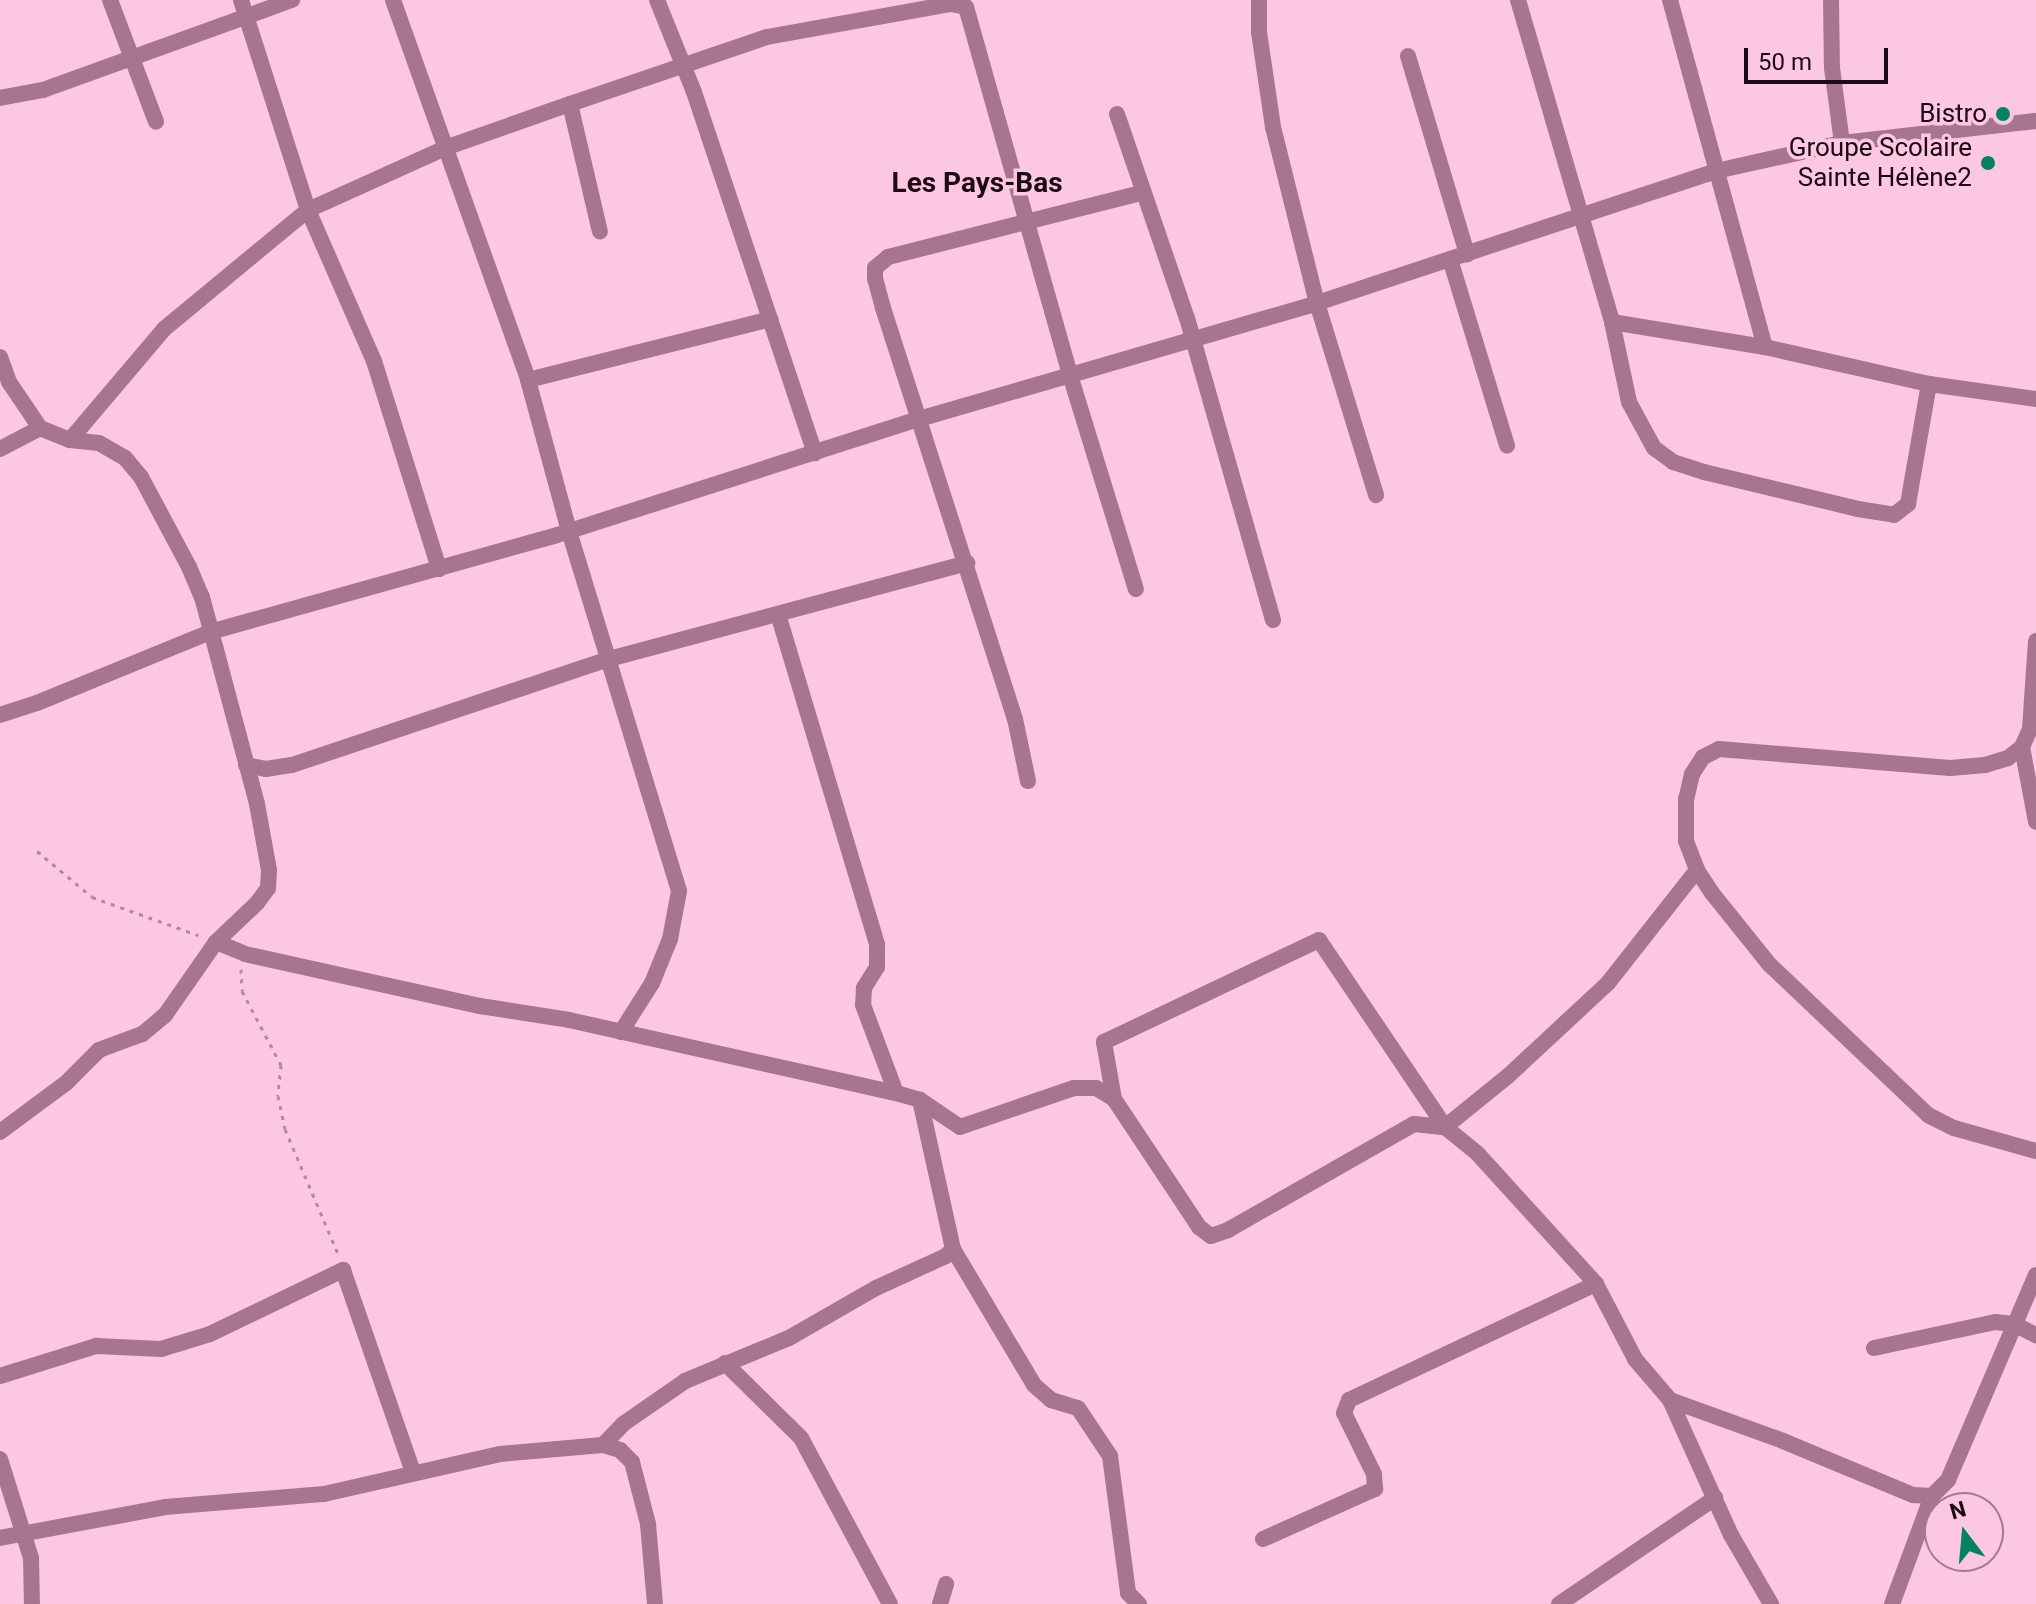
<!DOCTYPE html>
<meta charset="utf-8">
<style>
body{margin:0}
#map{position:relative;width:2036px;height:1604px;overflow:hidden;background:#fcc7e0;font-family:Roboto,sans-serif}
div>[style]{position:absolute}
.path>*{height:3px;margin-top:-1.5px;transform-origin:0;background:repeating-linear-gradient(90deg,#b38a9d 0 4px,transparent 0 10px)}
.street>*{height:16px;margin:-8px;padding:0 8px;transform-origin:8px;border-radius:8px;background:#a7768e}
.dots>*{width:22px;height:22px;translate:-50% -50%;box-sizing:border-box;border:4px solid #fcc7e0;border-radius:50%}
span{translate:-50% -50%;white-space:nowrap;text-align:center;line-height:1.15;-webkit-text-stroke:7px #fcc7e0;paint-order:stroke}
.poi-label{font-size:26px;color:#1c0b14}
.right{translate:-100% -50%;text-align:right}
.neighbourhood-label{font-size:28px;color:#1c0b14;font-weight:700}
.north{position:absolute;left:1924px;top:1492px;width:80px;height:80px;box-sizing:border-box;background:#fcc7e0;border:2px solid #a27c8e;border-radius:50%;rotate:344deg;font-size:22px;font-weight:700;line-height:32px;text-align:center;color:#1c0b14}
.north::after{content:'';display:block;margin:auto;width:28px;height:36px;background:#038263;clip-path:polygon(50% 0,100% 100%,50% 72%,0 100%)}
.scale{position:absolute;left:1744px;top:48px;width:144px;height:36px;box-sizing:border-box;border:4px solid #1c0b14;border-top:0;padding-left:10px;font-size:24px;line-height:28px;white-space:nowrap;color:#1c0b14;-webkit-text-stroke:6px #fcc7e0;paint-order:stroke}
</style>
<div id="map">
<div class="path">
<i style="left:37px;top:851px;width:72px;rotate:39.9deg"></i>
<i style="left:92px;top:897px;width:113px;rotate:19.7deg"></i>
<i style="left:241px;top:969px;width:22px;rotate:87deg"></i>
<i style="left:242px;top:991px;width:84px;rotate:62.2deg"></i>
<i style="left:281px;top:1065px;width:31px;rotate:96deg"></i>
<i style="left:278px;top:1096px;width:34px;rotate:78deg"></i>
<i style="left:285px;top:1129px;width:136px;rotate:67deg"></i>
</div>
<div class="street">
<i style="left:110px;top:0;width:130px;rotate:69.3deg"></i>
<i style="left:241px;top:0;width:220px;rotate:72.3deg"></i>
<i style="left:308px;top:210px;width:165px;rotate:66.4deg"></i>
<i style="left:374px;top:361px;width:218px;rotate:72.6deg"></i>
<i style="left:393px;top:0;width:403px;rotate:70.4deg"></i>
<i style="left:528px;top:380px;width:156px;rotate:74.8deg"></i>
<i style="left:569px;top:531px;width:376px;rotate:73deg"></i>
<i style="left:679px;top:891px;width:49px;rotate:100.6deg"></i>
<i style="left:670px;top:939px;width:48px;rotate:112.2deg"></i>
<i style="left:652px;top:983px;width:58px;rotate:122.3deg"></i>
<i style="left:657px;top:0;width:99px;rotate:68.1deg"></i>
<i style="left:694px;top:92px;width:381px;rotate:71.5deg"></i>
<i style="left:1259px;top:0;width:32px;rotate:90deg"></i>
<i style="left:1259px;top:32px;width:96px;rotate:81.6deg"></i>
<i style="left:1273px;top:127px;width:181px;rotate:76deg"></i>
<i style="left:1317px;top:303px;width:201px;rotate:72.9deg"></i>
<i style="left:1518px;top:0;width:335px;rotate:73.7deg"></i>
<i style="left:1612px;top:322px;width:155px;rotate:9.3deg"></i>
<i style="left:1765px;top:347px;width:168px;rotate:12.7deg"></i>
<i style="left:1929px;top:384px;width:108px;rotate:8deg"></i>
<i style="left:1670px;top:0;width:360px;rotate:74.7deg"></i>
<i style="left:1831px;top:0;width:68px;rotate:89.2deg"></i>
<i style="left:1832px;top:68px;width:76px;rotate:82.4deg"></i>
<i style="left:1408px;top:56px;width:207px;rotate:73.4deg"></i>
<i style="left:0;top:98px;width:44px;rotate:-10.5deg"></i>
<i style="left:43px;top:90px;width:265px;rotate:-19.9deg"></i>
<i style="left:570px;top:104px;width:208px;rotate:-18.8deg"></i>
<i style="left:767px;top:37px;width:187px;rotate:-10.2deg"></i>
<i style="left:951px;top:4px;width:15px;rotate:11deg"></i>
<i style="left:966px;top:7px;width:382px;rotate:74.2deg"></i>
<i style="left:1070px;top:375px;width:224px;rotate:72.9deg"></i>
<i style="left:1117px;top:114px;width:216px;rotate:71.1deg"></i>
<i style="left:1187px;top:318px;width:314px;rotate:74.1deg"></i>
<i style="left:1450px;top:259px;width:195px;rotate:73deg"></i>
<i style="left:1612px;top:322px;width:82px;rotate:78deg"></i>
<i style="left:1629px;top:402px;width:52px;rotate:61.5deg"></i>
<i style="left:1654px;top:448px;width:24px;rotate:36deg"></i>
<i style="left:1673px;top:462px;width:33px;rotate:18deg"></i>
<i style="left:1704px;top:472px;width:158px;rotate:13.5deg"></i>
<i style="left:1858px;top:509px;width:36px;rotate:9deg"></i>
<i style="left:1894px;top:515px;width:18px;rotate:-38deg"></i>
<i style="left:1908px;top:504px;width:122px;rotate:-80.1deg"></i>
<i style="left:0;top:357px;width:27px;rotate:70deg"></i>
<i style="left:9px;top:382px;width:55px;rotate:56deg"></i>
<i style="left:40px;top:428px;width:32px;rotate:22deg"></i>
<i style="left:70px;top:440px;width:29px;rotate:6deg"></i>
<i style="left:99px;top:443px;width:30px;rotate:30deg"></i>
<i style="left:125px;top:458px;width:25px;rotate:50deg"></i>
<i style="left:141px;top:477px;width:102px;rotate:61.9deg"></i>
<i style="left:189px;top:567px;width:33px;rotate:67deg"></i>
<i style="left:202px;top:597px;width:214px;rotate:75.1deg"></i>
<i style="left:257px;top:804px;width:67px;rotate:79.7deg"></i>
<i style="left:269px;top:870px;width:18px;rotate:93deg"></i>
<i style="left:268px;top:888px;width:19px;rotate:126deg"></i>
<i style="left:257px;top:903px;width:57px;rotate:136.4deg"></i>
<i style="left:216px;top:942px;width:89px;rotate:124.9deg"></i>
<i style="left:165px;top:1015px;width:30px;rotate:140deg"></i>
<i style="left:142px;top:1034px;width:46px;rotate:159.6deg"></i>
<i style="left:99px;top:1050px;width:47px;rotate:135deg"></i>
<i style="left:66px;top:1083px;width:82px;rotate:143.4deg"></i>
<i style="left:528px;top:380px;width:250px;rotate:-14.1deg"></i>
<i style="left:70px;top:440px;width:145px;rotate:-49.7deg"></i>
<i style="left:164px;top:329px;width:187px;rotate:-39.6deg"></i>
<i style="left:308px;top:210px;width:150px;rotate:-24.3deg"></i>
<i style="left:445px;top:148px;width:133px;rotate:-19.4deg"></i>
<i style="left:570px;top:104px;width:131px;rotate:76.8deg"></i>
<i style="left:0;top:449px;width:45px;rotate:-27.7deg"></i>
<i style="left:778px;top:614px;width:345px;rotate:73.3deg"></i>
<i style="left:877px;top:945px;width:22px;rotate:90deg"></i>
<i style="left:877px;top:967px;width:25px;rotate:122deg"></i>
<i style="left:864px;top:988px;width:17px;rotate:93deg"></i>
<i style="left:863px;top:1005px;width:94px;rotate:69.4deg"></i>
<i style="left:2036px;top:641px;width:88px;rotate:93.9deg"></i>
<i style="left:2030px;top:729px;width:20px;rotate:114deg"></i>
<i style="left:2022px;top:747px;width:18px;rotate:142deg"></i>
<i style="left:2008px;top:758px;width:24px;rotate:163deg"></i>
<i style="left:1985px;top:765px;width:35px;rotate:175deg"></i>
<i style="left:1950px;top:768px;width:232px;rotate:-175.3deg"></i>
<i style="left:1719px;top:749px;width:18px;rotate:153deg"></i>
<i style="left:1703px;top:757px;width:20px;rotate:123deg"></i>
<i style="left:1692px;top:774px;width:26px;rotate:103deg"></i>
<i style="left:1686px;top:799px;width:42px;rotate:90deg"></i>
<i style="left:1686px;top:841px;width:31px;rotate:69deg"></i>
<i style="left:1697px;top:870px;width:27px;rotate:57deg"></i>
<i style="left:1712px;top:893px;width:91px;rotate:51.2deg"></i>
<i style="left:1769px;top:964px;width:219px;rotate:43.5deg"></i>
<i style="left:1928px;top:1115px;width:29px;rotate:27deg"></i>
<i style="left:1954px;top:1128px;width:85px;rotate:15.7deg"></i>
<i style="left:0;top:715px;width:39px;rotate:-18deg"></i>
<i style="left:37px;top:703px;width:187px;rotate:-22.3deg"></i>
<i style="left:210px;top:632px;width:360px;rotate:-15.6deg"></i>
<i style="left:557px;top:535px;width:380px;rotate:-17.8deg"></i>
<i style="left:919px;top:419px;width:415px;rotate:-16.2deg"></i>
<i style="left:1317px;top:303px;width:420px;rotate:-18.3deg"></i>
<i style="left:1716px;top:171px;width:129px;rotate:-12.5deg"></i>
<i style="left:1842px;top:143px;width:195px;rotate:-6.5deg"></i>
<i style="left:2022px;top:747px;width:76px;rotate:79.4deg"></i>
<i style="left:246px;top:765px;width:20px;rotate:11deg"></i>
<i style="left:266px;top:769px;width:26px;rotate:-9deg"></i>
<i style="left:292px;top:765px;width:334px;rotate:-18.5deg"></i>
<i style="left:609px;top:659px;width:371px;rotate:-15deg"></i>
<i style="left:1028px;top:781px;width:63px;rotate:-101.8deg"></i>
<i style="left:1015px;top:719px;width:432px;rotate:-107.8deg"></i>
<i style="left:883px;top:308px;width:30px;rotate:-105deg"></i>
<i style="left:875px;top:279px;width:11px;rotate:-90deg"></i>
<i style="left:875px;top:268px;width:17px;rotate:-40deg"></i>
<i style="left:888px;top:257px;width:261px;rotate:-14.2deg"></i>
<i style="left:216px;top:942px;width:31px;rotate:22deg"></i>
<i style="left:245px;top:954px;width:241px;rotate:12.5deg"></i>
<i style="left:480px;top:1006px;width:90px;rotate:8.9deg"></i>
<i style="left:569px;top:1020px;width:335px;rotate:12.6deg"></i>
<i style="left:896px;top:1093px;width:25px;rotate:16deg"></i>
<i style="left:920px;top:1100px;width:48px;rotate:34deg"></i>
<i style="left:960px;top:1127px;width:120px;rotate:-18.9deg"></i>
<i style="left:1074px;top:1088px;width:22px"></i>
<i style="left:1096px;top:1088px;width:21px;rotate:31deg"></i>
<i style="left:1114px;top:1099px;width:154px;rotate:56.4deg"></i>
<i style="left:1199px;top:1227px;width:15px;rotate:37deg"></i>
<i style="left:1211px;top:1236px;width:18px;rotate:-19deg"></i>
<i style="left:1228px;top:1230px;width:214px;rotate:-29.7deg"></i>
<i style="left:1414px;top:1124px;width:31px;rotate:6deg"></i>
<i style="left:1445px;top:1127px;width:41px;rotate:39.1deg"></i>
<i style="left:1477px;top:1153px;width:177px;rotate:47.7deg"></i>
<i style="left:1114px;top:1099px;width:58px;rotate:-100deg"></i>
<i style="left:1104px;top:1042px;width:238px;rotate:-25.4deg"></i>
<i style="left:1319px;top:940px;width:225px;rotate:56deg"></i>
<i style="left:1445px;top:1127px;width:81px;rotate:-39deg"></i>
<i style="left:1508px;top:1076px;width:137px;rotate:-42.9deg"></i>
<i style="left:1608px;top:983px;width:144px;rotate:-51.8deg"></i>
<i style="left:953px;top:1249px;width:158px;rotate:59.2deg"></i>
<i style="left:1034px;top:1385px;width:23px;rotate:41deg"></i>
<i style="left:1051px;top:1400px;width:28px;rotate:17deg"></i>
<i style="left:1078px;top:1408px;width:58px;rotate:56.3deg"></i>
<i style="left:1110px;top:1456px;width:138px;rotate:82.5deg"></i>
<i style="left:1128px;top:1593px;width:16px;rotate:45deg"></i>
<i style="left:1874px;top:1348px;width:124px;rotate:-12.1deg"></i>
<i style="left:1995px;top:1322px;width:19px;rotate:6deg"></i>
<i style="left:2014px;top:1324px;width:25px;rotate:27deg"></i>
<i style="left:725px;top:1363px;width:107px;rotate:44.6deg"></i>
<i style="left:801px;top:1438px;width:188px;rotate:61.8deg"></i>
<i style="left:0;top:1376px;width:101px;rotate:-17.4deg"></i>
<i style="left:96px;top:1346px;width:65px;rotate:2.6deg"></i>
<i style="left:161px;top:1349px;width:51px;rotate:-17deg"></i>
<i style="left:210px;top:1334px;width:148px;rotate:-25.7deg"></i>
<i style="left:343px;top:1270px;width:214px;rotate:70.9deg"></i>
<i style="left:1670px;top:1400px;width:148px;rotate:65.7deg"></i>
<i style="left:1731px;top:1535px;width:80px;rotate:59.9deg"></i>
<i style="left:603px;top:1445px;width:29px;rotate:-46deg"></i>
<i style="left:623px;top:1424px;width:75px;rotate:-34.7deg"></i>
<i style="left:685px;top:1381px;width:113px;rotate:-22.5deg"></i>
<i style="left:789px;top:1338px;width:100px;rotate:-29.9deg"></i>
<i style="left:876px;top:1288px;width:77px;rotate:-24.6deg"></i>
<i style="left:946px;top:1256px;width:10px;rotate:-45deg"></i>
<i style="left:953px;top:1249px;width:153px;rotate:-102.5deg"></i>
<i style="left:0;top:1459px;width:104px;rotate:72.6deg"></i>
<i style="left:31px;top:1558px;width:46px;rotate:88.8deg"></i>
<i style="left:0;top:1538px;width:168px;rotate:-10.6deg"></i>
<i style="left:165px;top:1507px;width:160px;rotate:-4.7deg"></i>
<i style="left:324px;top:1494px;width:180px;rotate:-12.8deg"></i>
<i style="left:500px;top:1454px;width:103px;rotate:-5deg"></i>
<i style="left:603px;top:1445px;width:18px;rotate:16deg"></i>
<i style="left:620px;top:1450px;width:17px;rotate:45deg"></i>
<i style="left:632px;top:1462px;width:64px;rotate:75.5deg"></i>
<i style="left:648px;top:1524px;width:80px;rotate:85deg"></i>
<i style="left:1263px;top:1539px;width:123px;rotate:-24.1deg"></i>
<i style="left:1375px;top:1489px;width:15px;rotate:-94deg"></i>
<i style="left:1374px;top:1474px;width:68px;rotate:-116.2deg"></i>
<i style="left:1344px;top:1413px;width:14px;rotate:-69deg"></i>
<i style="left:1349px;top:1400px;width:273px;rotate:-25.2deg"></i>
<i style="left:1596px;top:1284px;width:85px;rotate:62.5deg"></i>
<i style="left:1635px;top:1359px;width:54px;rotate:49.5deg"></i>
<i style="left:1670px;top:1400px;width:120px;rotate:19.9deg"></i>
<i style="left:1783px;top:1441px;width:141px;rotate:22.6deg"></i>
<i style="left:1913px;top:1495px;width:19px;rotate:3deg"></i>
<i style="left:940px;top:1604px;width:21px;rotate:-73deg"></i>
<i style="left:1559px;top:1604px;width:189px;rotate:-34.2deg"></i>
<i style="left:1892px;top:1604px;width:115px;rotate:-69.7deg"></i>
<i style="left:1932px;top:1496px;width:23px;rotate:-45deg"></i>
<i style="left:1948px;top:1480px;width:223px;rotate:-66.8deg"></i>
</div>
<div class="dots">
<i style="left:2003px;top:114px;background:#038263"></i>
<i style="left:1988px;top:163px;background:#038263"></i>
</div>
<div class="poi-label">
<span class="right" style="left:1987px;top:114px">Bistro</span>
<span class="right" style="left:1972px;top:163px">Groupe Scolaire<br>Sainte Hélène2</span>
</div>
<div class="neighbourhood-label">
<span style="left:977px;top:183px">Les Pays-Bas</span>
</div>
<div class="north">N</div>
<div class="scale">50 m</div>
</div>
